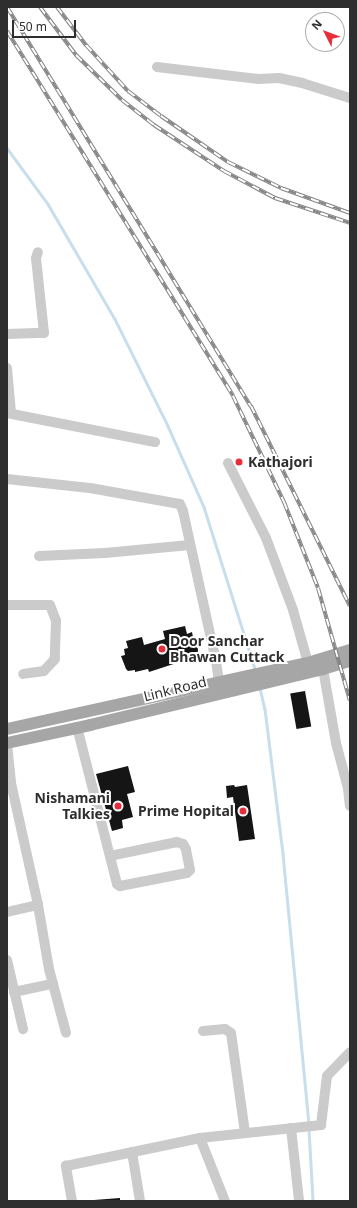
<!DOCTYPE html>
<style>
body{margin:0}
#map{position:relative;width:357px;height:1208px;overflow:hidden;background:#fff;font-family:"Noto Sans",sans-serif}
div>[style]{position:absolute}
.stream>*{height:2.5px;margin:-1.25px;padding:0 1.25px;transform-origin:1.25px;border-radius:1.25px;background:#c8deec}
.building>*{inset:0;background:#151515;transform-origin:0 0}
.minor>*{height:10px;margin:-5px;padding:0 5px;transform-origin:5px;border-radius:5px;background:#cbcbcb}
.major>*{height:12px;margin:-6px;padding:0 6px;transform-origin:6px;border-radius:6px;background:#a6a6a6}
.rail>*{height:4px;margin-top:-2px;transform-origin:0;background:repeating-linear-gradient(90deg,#fff 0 8px,#838383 0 16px);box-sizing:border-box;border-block:1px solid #838383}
.dots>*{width:11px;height:11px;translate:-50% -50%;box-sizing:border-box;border:2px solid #fff;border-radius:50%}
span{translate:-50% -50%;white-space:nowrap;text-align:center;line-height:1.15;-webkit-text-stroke:4px #fff;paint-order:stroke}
.poi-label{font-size:14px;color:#2e2e2e;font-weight:700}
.left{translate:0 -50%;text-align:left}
.right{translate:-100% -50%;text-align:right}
.street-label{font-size:14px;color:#2e2e2e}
.frame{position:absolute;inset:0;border:8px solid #2e2e2e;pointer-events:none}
.north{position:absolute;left:305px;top:12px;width:40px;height:40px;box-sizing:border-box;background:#fff;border:1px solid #ababab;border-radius:50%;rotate:312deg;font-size:11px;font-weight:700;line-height:16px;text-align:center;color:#2e2e2e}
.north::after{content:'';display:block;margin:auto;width:14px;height:18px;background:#e72f3c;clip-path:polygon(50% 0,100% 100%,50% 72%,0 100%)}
.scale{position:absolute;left:12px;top:20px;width:64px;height:18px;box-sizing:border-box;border:2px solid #2e2e2e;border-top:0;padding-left:5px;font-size:12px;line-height:14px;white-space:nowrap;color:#2e2e2e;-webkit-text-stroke:3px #fff;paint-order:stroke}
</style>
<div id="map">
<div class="stream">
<i style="left:7px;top:148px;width:69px;rotate:53.8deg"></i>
<i style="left:48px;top:204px;width:133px;rotate:59.8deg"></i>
<i style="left:115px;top:319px;width:119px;rotate:63.6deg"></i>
<i style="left:168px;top:426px;width:89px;rotate:66deg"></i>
<i style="left:204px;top:507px;width:173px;rotate:72.5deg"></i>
<i style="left:260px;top:688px;width:22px;rotate:77deg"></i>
<i style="left:265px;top:709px;width:146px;rotate:82.9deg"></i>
<i style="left:283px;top:854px;width:271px;rotate:84.5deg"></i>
<i style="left:309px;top:1129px;width:72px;rotate:86.8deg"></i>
</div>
<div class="building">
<i style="clip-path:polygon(185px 626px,187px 634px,192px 632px,194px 642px,197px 641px,198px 651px,195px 657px,149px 672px,148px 669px,135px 672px,135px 670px,128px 671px,126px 669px,121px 656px,125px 655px,124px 649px,128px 648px,126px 641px,142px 637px,144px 645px,165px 639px,163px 631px)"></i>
<i style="left:305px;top:691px;width:36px;height:15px;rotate:80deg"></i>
<i style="clip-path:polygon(128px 766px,135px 792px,127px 794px,133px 817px,122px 820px,123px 828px,112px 831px,96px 774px)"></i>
<i style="clip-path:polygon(234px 785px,235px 787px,247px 785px,255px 839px,239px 841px,233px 797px,227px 798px,226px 786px)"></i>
<i style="clip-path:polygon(120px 1198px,120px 1201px,94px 1201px,94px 1200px)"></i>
</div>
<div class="minor">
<i style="left:157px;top:67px;width:102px;rotate:6.8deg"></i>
<i style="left:258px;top:79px;width:21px;rotate:-3deg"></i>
<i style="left:279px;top:78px;width:24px;rotate:12deg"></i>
<i style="left:302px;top:83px;width:50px;rotate:17.4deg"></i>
<i style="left:7px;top:334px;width:37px;rotate:-2deg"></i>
<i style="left:44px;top:333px;width:75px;rotate:-96.1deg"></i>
<i style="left:36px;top:258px;width:6px;rotate:-72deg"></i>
<i style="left:7px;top:368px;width:45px;rotate:84.9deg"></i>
<i style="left:7px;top:413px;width:151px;rotate:11.1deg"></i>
<i style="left:228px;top:463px;width:84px;rotate:63.1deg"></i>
<i style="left:266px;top:538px;width:77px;rotate:69.4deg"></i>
<i style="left:293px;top:610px;width:55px;rotate:74.2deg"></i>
<i style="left:7px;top:479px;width:83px;rotate:6.2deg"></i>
<i style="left:90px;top:488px;width:91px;rotate:10.1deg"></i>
<i style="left:180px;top:504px;width:8px;rotate:67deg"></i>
<i style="left:183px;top:511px;width:154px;rotate:77.6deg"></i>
<i style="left:216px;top:661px;width:22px;rotate:82deg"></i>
<i style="left:39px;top:556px;width:66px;rotate:-2.6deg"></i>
<i style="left:105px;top:553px;width:85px;rotate:-5.4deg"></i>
<i style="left:7px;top:605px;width:43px"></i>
<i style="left:50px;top:605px;width:17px;rotate:69deg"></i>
<i style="left:56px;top:621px;width:38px;rotate:92deg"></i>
<i style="left:55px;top:659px;width:16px;rotate:133deg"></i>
<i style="left:44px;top:671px;width:21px;rotate:172deg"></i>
<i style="left:323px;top:669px;width:75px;rotate:80deg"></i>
<i style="left:336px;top:743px;width:47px;rotate:75.1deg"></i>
<i style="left:348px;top:788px;width:18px;rotate:84deg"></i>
<i style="left:77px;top:727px;width:162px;rotate:75.7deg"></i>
<i style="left:117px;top:884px;width:4px;rotate:34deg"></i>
<i style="left:120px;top:886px;width:68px;rotate:-11deg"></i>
<i style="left:187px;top:873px;width:4px;rotate:-45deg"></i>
<i style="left:190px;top:870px;width:21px;rotate:-101deg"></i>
<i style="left:186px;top:849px;width:6px;rotate:-121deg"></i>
<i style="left:183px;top:844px;width:6px;rotate:-162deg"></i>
<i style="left:177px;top:842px;width:68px;rotate:168.2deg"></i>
<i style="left:7px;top:744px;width:39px;rotate:84deg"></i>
<i style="left:11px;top:783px;width:125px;rotate:77.5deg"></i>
<i style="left:38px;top:905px;width:65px;rotate:80.2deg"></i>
<i style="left:49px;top:969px;width:66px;rotate:75.1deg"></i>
<i style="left:7px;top:912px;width:32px;rotate:-13deg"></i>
<i style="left:7px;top:960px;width:71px;rotate:76.9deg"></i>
<i style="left:14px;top:992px;width:40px;rotate:-12deg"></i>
<i style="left:203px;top:1031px;width:22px;rotate:-5deg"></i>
<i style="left:225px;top:1029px;width:7px;rotate:34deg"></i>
<i style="left:231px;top:1033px;width:101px;rotate:82deg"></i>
<i style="left:291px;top:1128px;width:73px;rotate:83.7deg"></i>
<i style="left:200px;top:1138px;width:68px;rotate:68.4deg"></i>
<i style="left:132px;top:1152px;width:50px;rotate:80.7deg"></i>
<i style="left:72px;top:1201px;width:36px;rotate:-100deg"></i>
<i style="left:66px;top:1166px;width:137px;rotate:-11.8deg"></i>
<i style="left:200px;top:1138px;width:122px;rotate:-6.1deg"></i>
<i style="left:321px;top:1125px;width:49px;rotate:-83deg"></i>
<i style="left:327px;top:1076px;width:33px;rotate:-46deg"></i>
</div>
<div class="major">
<i style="left:7px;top:729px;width:308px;rotate:-12.4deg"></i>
<i style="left:308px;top:663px;width:44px;rotate:-17.2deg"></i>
<i style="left:7px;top:743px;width:85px;rotate:-12.2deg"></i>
<i style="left:90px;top:725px;width:240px;rotate:-13.5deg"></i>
<i style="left:323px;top:669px;width:28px;rotate:-17deg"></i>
</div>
<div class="rail">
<i style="left:7px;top:7px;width:468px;rotate:58.6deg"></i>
<i style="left:251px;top:406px;width:223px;rotate:63.7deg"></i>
<i style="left:40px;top:7px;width:60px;rotate:53.1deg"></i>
<i style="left:76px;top:55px;width:64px;rotate:44.4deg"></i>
<i style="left:122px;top:100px;width:41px;rotate:38deg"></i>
<i style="left:154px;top:125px;width:84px;rotate:33.3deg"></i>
<i style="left:224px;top:171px;width:58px;rotate:27.9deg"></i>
<i style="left:275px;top:198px;width:79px;rotate:18.4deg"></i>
<i style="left:57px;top:7px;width:48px;rotate:52.7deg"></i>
<i style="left:86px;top:45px;width:62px;rotate:47.6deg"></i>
<i style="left:128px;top:91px;width:41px;rotate:37.1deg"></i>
<i style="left:161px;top:116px;width:81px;rotate:34.5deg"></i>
<i style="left:228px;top:162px;width:59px;rotate:26.1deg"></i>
<i style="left:281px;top:188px;width:73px;rotate:19.9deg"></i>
<i style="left:7px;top:31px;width:429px;rotate:58.2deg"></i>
<i style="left:233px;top:396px;width:118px;rotate:64.3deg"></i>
<i style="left:284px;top:502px;width:92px;rotate:68.4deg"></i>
<i style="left:318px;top:588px;width:117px;rotate:74.2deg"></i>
</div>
<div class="dots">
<i style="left:239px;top:462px;background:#e72f3c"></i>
<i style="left:162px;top:649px;background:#e72f3c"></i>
<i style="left:118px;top:806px;background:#e72f3c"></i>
<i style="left:243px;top:811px;background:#e72f3c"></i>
</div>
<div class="poi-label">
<span class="left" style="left:248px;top:462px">Kathajori</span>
<span class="left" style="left:170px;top:649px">Door Sanchar<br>Bhawan Cuttack</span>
<span class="right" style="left:110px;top:806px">Nishamani<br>Talkies</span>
<span class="right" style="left:234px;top:811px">Prime Hopital</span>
</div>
<div class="street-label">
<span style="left:175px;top:689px;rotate:-14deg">Link Road</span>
</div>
<div class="frame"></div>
<div class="north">N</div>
<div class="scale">50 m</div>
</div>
